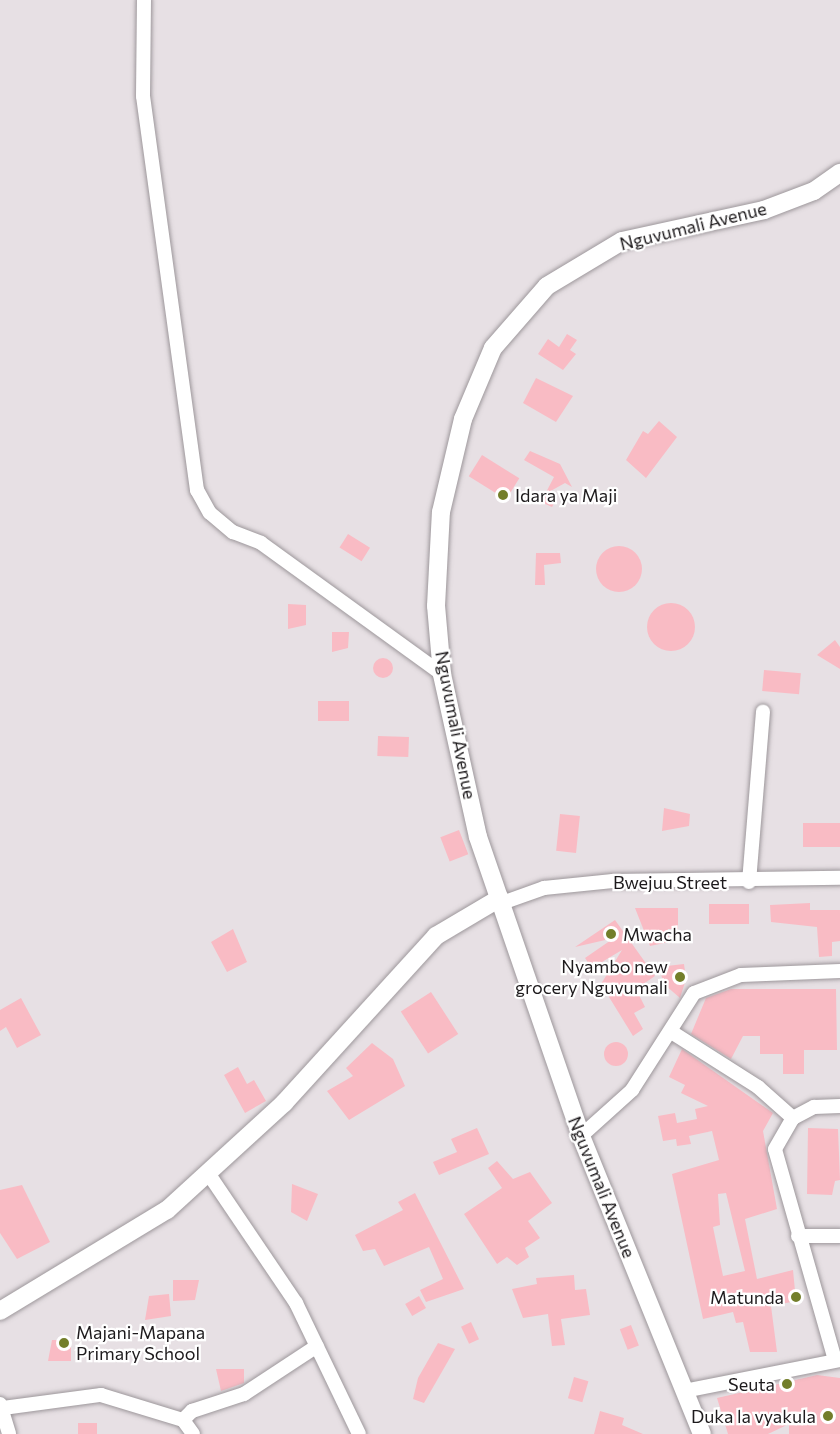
<!DOCTYPE html>
<style>
body{margin:0}
#map{position:relative;width:840px;height:1434px;overflow:hidden;background:#e7e0e4;font-family:Commissioner,sans-serif}
div>[style]{position:absolute}
.building>*{inset:0;background:#f9bbc4;transform-origin:0 0}
.round{border-radius:50%}
.roads{filter:drop-shadow(0 0 2px #9d979b) drop-shadow(0 0 2px #9d979b)}
.street>*{height:14px;margin:-7px;padding:0 7px;transform-origin:7px;border-radius:7px;background:#fff}
.secondary>*{height:18px;margin:-9px;padding:0 9px;transform-origin:9px;border-radius:9px;background:#fff}
.dots>*{width:16px;height:16px;translate:-50% -50%;box-sizing:border-box;border:3px solid #fff;border-radius:50%}
span{translate:-50% -50%;white-space:nowrap;text-align:center;line-height:1.15;-webkit-text-stroke:4.5px #fff;paint-order:stroke}
.street-label{font-size:18px;color:#1d1a1c}
.poi-label{font-size:18px;color:#1d1a1c}
.left{translate:0 -50%;text-align:left}
.right{translate:-100% -50%;text-align:right}
</style>
<div id="map">
<div class="building">
<i style="clip-path:polygon(567px 334px,577px 340px,570px 350px,576px 354px,563px 370px,538px 354px,548px 339px,559px 347px)"></i>
<i style="clip-path:polygon(536px 378px,573px 396px,556px 422px,523px 403px)"></i>
<i style="clip-path:polygon(659px 421px,677px 437px,646px 478px,626px 460px,643px 431px,648px 434px)"></i>
<i style="clip-path:polygon(530px 451px,560px 464px,572px 487px,565px 483px,547px 493px,557px 498px,552px 507px,541px 502px,554px 477px,524px 460px)"></i>
<i style="left:482px;top:455px;width:44px;height:25px;rotate:32deg"></i>
<i style="left:348px;top:534px;width:26px;height:16px;rotate:32deg"></i>
<i class="round" style="left:596px;top:546px;width:46px;height:46px"></i>
<i style="clip-path:polygon(536px 553px,560px 553px,561px 563px,544px 565px,545px 585px,535px 585px)"></i>
<i class="round" style="left:647px;top:603px;width:48px;height:48px"></i>
<i style="clip-path:polygon(288px 604px,306px 605px,306px 625px,288px 629px)"></i>
<i style="clip-path:polygon(332px 632px,349px 632px,348px 648px,332px 652px)"></i>
<i style="clip-path:polygon(835px 640px,840px 647px,840px 669px,817px 655px)"></i>
<i class="round" style="left:373px;top:658px;width:20px;height:20px"></i>
<i style="left:764px;top:670px;width:37px;height:21px;rotate:5deg"></i>
<i style="left:318px;top:701px;width:31px;height:20px"></i>
<i style="left:378px;top:736px;width:31px;height:20px;rotate:2deg"></i>
<i style="clip-path:polygon(664px 808px,690px 814px,689px 826px,662px 831px)"></i>
<i style="left:560px;top:814px;width:20px;height:37px;rotate:6deg"></i>
<i style="left:840px;top:823px;width:24px;height:37px;rotate:90deg"></i>
<i style="left:459px;top:830px;width:26px;height:20px;rotate:69deg"></i>
<i style="clip-path:polygon(810px 903px,810px 910px,840px 910px,840px 941px,832px 942px,832px 956px,819px 957px,817px 927px,771px 922px,770px 905px)"></i>
<i style="left:749px;top:904px;width:20px;height:40px;rotate:90deg"></i>
<i style="clip-path:polygon(635px 908px,678px 908px,678px 929px,668px 929px,669px 942px,650px 946px)"></i>
<i style="clip-path:polygon(615px 920px,655px 976px,636px 989px,645px 1007px,634px 1013px,643px 1029px,633px 1036px,601px 984px,622px 950px,592px 968px,585px 958px,614px 938px,575px 947px)"></i>
<i style="clip-path:polygon(233px 929px,247px 962px,227px 972px,211px 942px)"></i>
<i style="clip-path:polygon(684px 964px,686px 979px,680px 998px,665px 985px,658px 967px)"></i>
<i style="clip-path:polygon(731px 989px,836px 989px,837px 1050px,804px 1050px,804px 1074px,783px 1074px,783px 1054px,760px 1054px,760px 1036px,743px 1036px,731px 1059px,691px 1034px,706px 998px)"></i>
<i style="left:431px;top:992px;width:50px;height:36px;rotate:57deg"></i>
<i style="clip-path:polygon(21px 998px,41px 1035px,17px 1048px,6px 1027px,0 1031px,0 1010px)"></i>
<i class="round" style="left:604px;top:1042px;width:24px;height:24px"></i>
<i style="clip-path:polygon(372px 1043px,393px 1059px,405px 1086px,349px 1120px,327px 1091px,353px 1076px,346px 1068px)"></i>
<i style="clip-path:polygon(evenodd,682px 1049px,773px 1113px,763px 1131px,777px 1209px,745px 1219px,757px 1279px,793px 1270px,796px 1301px,771px 1306px,777px 1352px,750px 1352px,743px 1322px,736px 1323px,733px 1312px,703px 1319px,672px 1174px,719px 1160px,712px 1131px,689px 1136px,691px 1144px,677px 1146px,676px 1139px,663px 1141px,658px 1116px,675px 1113px,677px 1123px,697px 1119px,695px 1109px,708px 1106px,681px 1093px,685px 1085px,669px 1077px,682px 1049px,726px 1193px,745px 1271px,723px 1276px,713px 1227px,720px 1225px,718px 1194px,726px 1193px)"></i>
<i style="clip-path:polygon(238px 1067px,247px 1084px,254px 1080px,266px 1101px,245px 1113px,224px 1075px)"></i>
<i style="clip-path:polygon(477px 1128px,489px 1154px,439px 1175px,433px 1162px,457px 1152px,451px 1139px)"></i>
<i style="clip-path:polygon(808px 1128px,838px 1129px,840px 1180px,835px 1181px,832px 1195px,807px 1194px)"></i>
<i style="clip-path:polygon(497px 1161px,513px 1179px,530px 1172px,552px 1203px,528px 1221px,540px 1238px,525px 1248px,529px 1257px,517px 1265px,507px 1257px,497px 1264px,464px 1214px,502px 1188px,488px 1168px)"></i>
<i style="clip-path:polygon(292px 1184px,318px 1194px,307px 1221px,291px 1212px)"></i>
<i style="clip-path:polygon(22px 1185px,50px 1242px,17px 1259px,0 1233px,0 1190px)"></i>
<i style="clip-path:polygon(415px 1193px,464px 1289px,426px 1302px,420px 1290px,443px 1279px,429px 1247px,384px 1266px,375px 1249px,363px 1251px,355px 1235px,403px 1210px,398px 1202px)"></i>
<i style="clip-path:polygon(574px 1275px,575px 1290px,586px 1289px,590px 1315px,561px 1319px,565px 1345px,552px 1346px,548px 1314px,523px 1318px,512px 1289px,537px 1284px,536px 1278px)"></i>
<i style="clip-path:polygon(173px 1280px,199px 1280px,195px 1300px,173px 1301px)"></i>
<i style="clip-path:polygon(169px 1294px,171px 1316px,145px 1320px,149px 1296px)"></i>
<i style="left:419px;top:1296px;width:14px;height:16px;rotate:60deg"></i>
<i style="left:471px;top:1322px;width:19px;height:11px;rotate:65deg"></i>
<i style="left:631px;top:1325px;width:22px;height:12px;rotate:69deg"></i>
<i style="clip-path:polygon(52px 1340px,71px 1340px,71px 1361px,48px 1361px)"></i>
<i style="clip-path:polygon(438px 1343px,455px 1349px,424px 1403px,413px 1399px,418px 1378px)"></i>
<i style="clip-path:polygon(216px 1369px,244px 1369px,244px 1383px,221px 1391px)"></i>
<i style="clip-path:polygon(817px 1375px,840px 1378px,840px 1434px,789px 1434px,789px 1424px,768px 1434px,728px 1434px,717px 1398px)"></i>
<i style="left:574px;top:1377px;width:15px;height:22px;rotate:16deg"></i>
<i style="clip-path:polygon(600px 1411px,624px 1418px,622px 1425px,643px 1434px,594px 1434px)"></i>
<i style="left:97px;top:1423px;width:11px;height:19px;rotate:90deg"></i>
</div>
<div class="roads">
<div class="street">
<i style="left:144px;top:0;width:96px;rotate:90.6deg"></i>
<i style="left:143px;top:96px;width:398px;rotate:82.2deg"></i>
<i style="left:197px;top:490px;width:26px;rotate:61deg"></i>
<i style="left:210px;top:513px;width:30px;rotate:40deg"></i>
<i style="left:233px;top:532px;width:30px;rotate:21deg"></i>
<i style="left:261px;top:543px;width:223px;rotate:35.9deg"></i>
<i style="left:749px;top:882px;width:171px;rotate:-85.3deg"></i>
<i style="left:502px;top:903px;width:45px;rotate:-19.7deg"></i>
<i style="left:544px;top:888px;width:69px;rotate:-5.8deg"></i>
<i style="left:613px;top:881px;width:227px;rotate:-0.8deg"></i>
<i style="left:673px;top:1033px;width:101px;rotate:32.4deg"></i>
<i style="left:758px;top:1087px;width:47px;rotate:41.5deg"></i>
<i style="left:581px;top:1136px;width:69px;rotate:-42deg"></i>
<i style="left:632px;top:1090px;width:115px;rotate:-57.4deg"></i>
<i style="left:694px;top:993px;width:50px;rotate:-21deg"></i>
<i style="left:741px;top:975px;width:99px;rotate:-2.3deg"></i>
<i style="left:208px;top:1173px;width:157px;rotate:55.9deg"></i>
<i style="left:296px;top:1303px;width:145px;rotate:64.3deg"></i>
<i style="left:798px;top:1236px;width:42px"></i>
<i style="left:835px;top:1360px;width:219px;rotate:-105.9deg"></i>
<i style="left:775px;top:1149px;width:36px;rotate:-60deg"></i>
<i style="left:793px;top:1118px;width:24px;rotate:-28deg"></i>
<i style="left:814px;top:1107px;width:26px;rotate:-2deg"></i>
<i style="left:684px;top:1391px;width:159px;rotate:-11.2deg"></i>
<i style="left:0;top:1404px;width:31px;rotate:73deg"></i>
<i style="left:3px;top:1408px;width:99px;rotate:-7.6deg"></i>
<i style="left:101px;top:1395px;width:86px;rotate:17deg"></i>
<i style="left:183px;top:1420px;width:17px;rotate:54deg"></i>
<i style="left:183px;top:1420px;width:13px;rotate:-45deg"></i>
<i style="left:192px;top:1411px;width:55px;rotate:-18.1deg"></i>
<i style="left:244px;top:1394px;width:87px;rotate:-33.3deg"></i>
</div>
<div class="secondary">
<i style="left:0;top:1311px;width:195px;rotate:-31.2deg"></i>
<i style="left:167px;top:1210px;width:159px;rotate:-42.4deg"></i>
<i style="left:284px;top:1103px;width:226px;rotate:-47.7deg"></i>
<i style="left:436px;top:936px;width:74px;rotate:-30.7deg"></i>
<i style="left:702px;top:1434px;width:322px;rotate:-112.1deg"></i>
<i style="left:581px;top:1136px;width:316px;rotate:-109deg"></i>
<i style="left:478px;top:837px;width:167px;rotate:-102.5deg"></i>
<i style="left:442px;top:674px;width:68px;rotate:-95deg"></i>
<i style="left:436px;top:606px;width:94px;rotate:-87deg"></i>
<i style="left:441px;top:512px;width:96px;rotate:-76.7deg"></i>
<i style="left:463px;top:419px;width:77px;rotate:-67.1deg"></i>
<i style="left:493px;top:348px;width:82px;rotate:-48.9deg"></i>
<i style="left:547px;top:286px;width:87px;rotate:-31deg"></i>
<i style="left:622px;top:241px;width:145px;rotate:-12.3deg"></i>
<i style="left:764px;top:210px;width:53px;rotate:-20.8deg"></i>
<i style="left:814px;top:191px;width:32px;rotate:-35deg"></i>
</div>
</div>
<div class="dots">
<i style="left:503px;top:495px;background:#737e2a"></i>
<i style="left:611px;top:934px;background:#737e2a"></i>
<i style="left:680px;top:977px;background:#737e2a"></i>
<i style="left:796px;top:1297px;background:#737e2a"></i>
<i style="left:64px;top:1343px;background:#737e2a"></i>
<i style="left:787px;top:1384px;background:#737e2a"></i>
<i style="left:828px;top:1416px;background:#737e2a"></i>
</div>
<div class="street-label">
<span style="left:693px;top:226px;rotate:-14deg">Nguvumali Avenue</span>
<span style="left:456px;top:725px;rotate:79deg">Nguvumali Avenue</span>
<span style="left:670px;top:882px">Bwejuu Street</span>
<span style="left:602px;top:1187px;rotate:68deg">Nguvumali Avenue</span>
</div>
<div class="poi-label">
<span class="left" style="left:515px;top:495px">Idara ya Maji</span>
<span class="left" style="left:623px;top:934px">Mwacha</span>
<span class="right" style="left:668px;top:977px">Nyambo new<br>grocery Nguvumali</span>
<span class="right" style="left:784px;top:1297px">Matunda</span>
<span class="left" style="left:76px;top:1343px">Majani-Mapana<br>Primary School</span>
<span class="right" style="left:775px;top:1384px">Seuta</span>
<span class="right" style="left:816px;top:1416px">Duka la vyakula</span>
</div>
</div>
